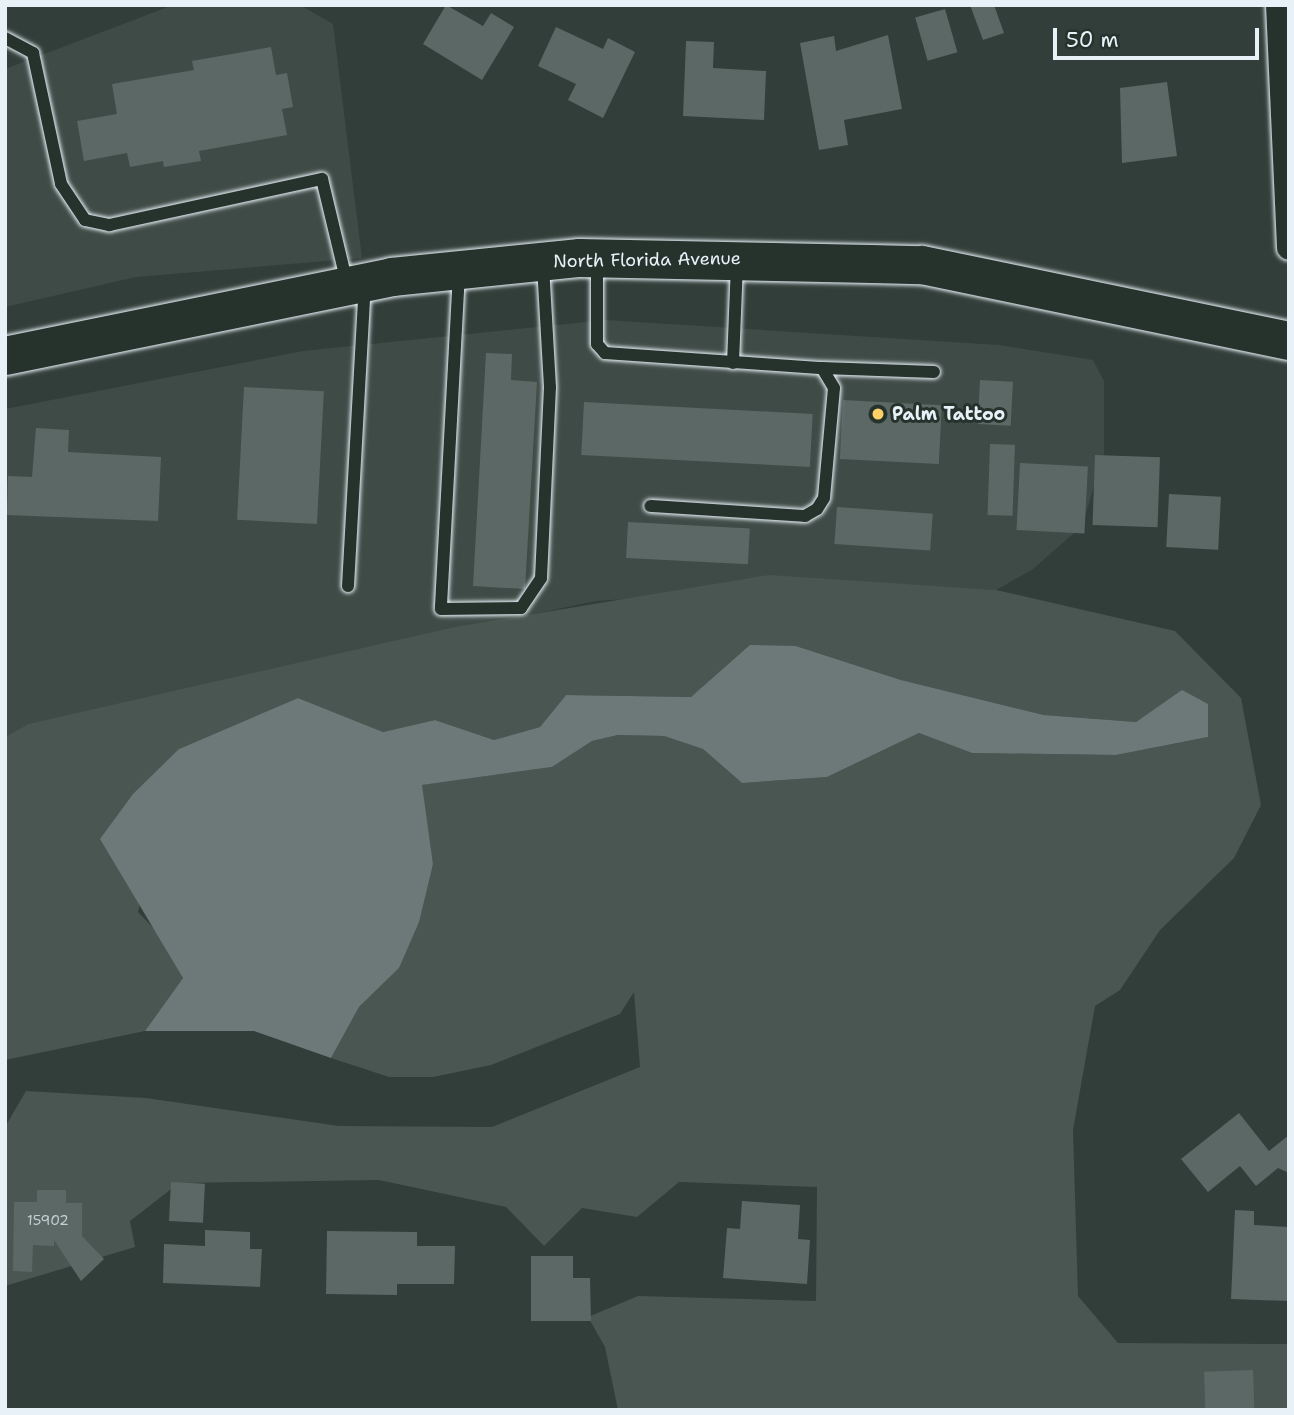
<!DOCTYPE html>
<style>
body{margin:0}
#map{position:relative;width:1294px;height:1415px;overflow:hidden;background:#323e39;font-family:"Shantell Sans",sans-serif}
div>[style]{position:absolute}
.built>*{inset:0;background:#3f4b46}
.green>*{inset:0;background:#495651}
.water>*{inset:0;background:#6d7978}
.building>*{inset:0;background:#5c6865;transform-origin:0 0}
.roads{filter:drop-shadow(0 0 2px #e8f1f8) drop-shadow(0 0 2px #e8f1f8)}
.service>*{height:12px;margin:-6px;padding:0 6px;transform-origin:6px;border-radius:6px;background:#26332d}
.minor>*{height:24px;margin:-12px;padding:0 12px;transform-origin:12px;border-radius:12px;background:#26332d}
.primary>*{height:38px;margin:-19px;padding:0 19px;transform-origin:19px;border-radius:19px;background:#26332d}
.dots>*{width:19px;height:19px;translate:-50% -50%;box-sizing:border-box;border:4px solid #26332d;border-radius:50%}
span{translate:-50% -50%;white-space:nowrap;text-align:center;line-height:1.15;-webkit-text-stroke:6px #26332d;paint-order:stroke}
.number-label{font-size:14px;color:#c5cfd3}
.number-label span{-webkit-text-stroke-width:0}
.street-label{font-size:18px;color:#e8f1f8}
.poi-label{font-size:18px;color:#e8f1f8;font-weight:700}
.left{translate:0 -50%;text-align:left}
.frame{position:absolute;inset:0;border:7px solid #e8f1f8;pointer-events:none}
.scale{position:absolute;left:1053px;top:28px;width:206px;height:32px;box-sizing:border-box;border:4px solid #e8f1f8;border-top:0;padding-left:9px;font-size:21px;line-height:24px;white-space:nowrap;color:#e8f1f8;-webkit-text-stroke:5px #26332d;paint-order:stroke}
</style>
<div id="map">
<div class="built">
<i style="clip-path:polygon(173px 5px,300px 5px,333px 24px,362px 258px,136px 277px,5px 307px,5px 69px)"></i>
<i style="clip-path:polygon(606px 320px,999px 345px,1093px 360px,1104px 381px,1104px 453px,1082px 526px,1033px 569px,996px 590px,875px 583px,595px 601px,28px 724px,5px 737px,5px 409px,303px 351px)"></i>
</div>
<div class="green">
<i style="clip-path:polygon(769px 575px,996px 590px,1175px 631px,1241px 698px,1261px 805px,1234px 858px,1160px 930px,1120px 990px,1095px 1006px,1073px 1130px,1078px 1296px,1118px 1343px,1289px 1344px,1289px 1410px,618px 1410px,605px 1347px,588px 1317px,638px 1296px,816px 1301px,817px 1187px,679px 1182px,637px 1217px,582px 1208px,544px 1246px,506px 1207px,379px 1180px,179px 1183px,130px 1221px,135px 1247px,5px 1286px,5px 1127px,26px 1091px,146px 1098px,339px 1126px,492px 1127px,640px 1067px,634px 992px,620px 1014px,491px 1065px,433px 1077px,389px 1077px,331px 1058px,359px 1007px,399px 968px,433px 864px,421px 785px,552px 767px,592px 741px,618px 735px,664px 736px,703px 749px,742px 783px,827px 777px,919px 733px,972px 753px,1116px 755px,1208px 737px,1182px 691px,1136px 722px,1044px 715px,901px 680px,796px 646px,717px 677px,691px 697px,566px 695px,540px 727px,494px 740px,435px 720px,383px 732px,298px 698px,179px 749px,138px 912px,164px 939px,183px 978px,145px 1031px,5px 1060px,5px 737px,28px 724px,455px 627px)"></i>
</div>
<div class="water">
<i style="clip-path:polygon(750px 645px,796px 646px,901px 680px,1044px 715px,1136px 722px,1182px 690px,1208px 704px,1208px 737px,1116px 755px,972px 753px,919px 733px,827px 777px,742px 783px,703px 749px,664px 736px,618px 735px,592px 741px,552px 767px,422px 785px,433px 864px,419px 922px,399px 968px,359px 1007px,331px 1058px,254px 1031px,145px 1031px,183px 978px,100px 839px,133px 794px,179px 749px,298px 698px,383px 732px,435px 720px,494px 740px,540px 727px,566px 695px,691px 697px)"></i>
</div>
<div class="building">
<i style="clip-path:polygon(446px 5px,483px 26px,491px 13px,514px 27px,482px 80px,423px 44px)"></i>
<i style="clip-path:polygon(970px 5px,994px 5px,1004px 33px,983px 40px)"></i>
<i style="left:945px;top:9px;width:45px;height:31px;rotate:74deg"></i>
<i style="clip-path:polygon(556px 27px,603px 49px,608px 38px,635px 52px,603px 118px,568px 100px,576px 84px,538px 66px)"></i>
<i style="clip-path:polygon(888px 35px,902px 109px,844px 120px,848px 145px,819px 150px,800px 43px,834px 36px,836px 51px)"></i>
<i style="clip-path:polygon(686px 41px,714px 42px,713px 68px,766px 71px,764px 120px,683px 116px)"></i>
<i style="clip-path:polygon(271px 47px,276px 75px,287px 73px,293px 107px,282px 109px,287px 135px,199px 151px,201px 161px,164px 167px,163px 161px,130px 167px,127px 153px,84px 161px,77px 121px,117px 114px,112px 84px,194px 70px,192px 61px)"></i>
<i style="clip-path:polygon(1167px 82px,1177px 156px,1122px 163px,1120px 88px)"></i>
<i style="clip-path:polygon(486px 353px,512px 354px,511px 380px,537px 382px,525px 589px,473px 586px)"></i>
<i style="left:980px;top:380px;width:33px;height:44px;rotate:3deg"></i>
<i style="left:244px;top:387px;width:80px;height:133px;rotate:3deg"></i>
<i style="left:843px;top:400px;width:99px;height:59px;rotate:3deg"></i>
<i style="left:584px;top:402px;width:229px;height:53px;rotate:3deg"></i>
<i style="clip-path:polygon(36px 428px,69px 430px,68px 452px,161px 457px,158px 521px,7px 515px,8px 476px,32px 477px)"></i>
<i style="left:990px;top:444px;width:25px;height:71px;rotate:2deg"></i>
<i style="left:1095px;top:455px;width:65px;height:70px;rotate:2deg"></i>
<i style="left:1020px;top:463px;width:68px;height:67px;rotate:3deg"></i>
<i style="left:1169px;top:494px;width:52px;height:53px;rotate:3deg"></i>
<i style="left:837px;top:507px;width:96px;height:37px;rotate:4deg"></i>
<i style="left:628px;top:522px;width:122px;height:36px;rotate:3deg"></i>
<i style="clip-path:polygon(1239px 1113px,1269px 1151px,1289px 1135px,1289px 1173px,1278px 1168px,1256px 1186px,1240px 1166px,1208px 1192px,1181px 1159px)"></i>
<i style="left:171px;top:1182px;width:34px;height:39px;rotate:3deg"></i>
<i style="clip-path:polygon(37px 1190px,66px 1190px,66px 1203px,82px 1203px,82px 1236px,104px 1259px,81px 1281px,54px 1240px,54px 1246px,33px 1245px,32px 1272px,13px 1271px,14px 1202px,37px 1202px)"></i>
<i style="clip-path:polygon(742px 1201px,800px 1205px,798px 1239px,810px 1240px,807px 1284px,723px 1278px,727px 1228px,740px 1229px)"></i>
<i style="clip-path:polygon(1235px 1210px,1254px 1211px,1254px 1225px,1289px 1227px,1289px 1301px,1231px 1299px)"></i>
<i style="clip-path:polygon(205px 1230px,250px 1232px,250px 1249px,262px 1249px,260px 1287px,163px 1283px,164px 1244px,205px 1246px)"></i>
<i style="clip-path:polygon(327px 1231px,417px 1232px,417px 1246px,455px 1246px,454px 1284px,397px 1284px,397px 1295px,326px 1294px)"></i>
<i style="clip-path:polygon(531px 1256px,573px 1256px,573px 1278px,590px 1278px,591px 1321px,531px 1321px)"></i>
<i style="left:1253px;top:1370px;width:38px;height:49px;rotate:88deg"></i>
</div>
<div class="roads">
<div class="service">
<i style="left:5px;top:38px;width:32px;rotate:28deg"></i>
<i style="left:33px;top:53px;width:134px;rotate:77.9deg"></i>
<i style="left:61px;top:184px;width:43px;rotate:56.3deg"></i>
<i style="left:85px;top:220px;width:25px;rotate:12deg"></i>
<i style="left:109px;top:225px;width:218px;rotate:-12.2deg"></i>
<i style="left:322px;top:179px;width:107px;rotate:76.5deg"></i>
<i style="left:597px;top:262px;width:82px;rotate:90deg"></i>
<i style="left:597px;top:344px;width:12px;rotate:48deg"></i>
<i style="left:605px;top:353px;width:218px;rotate:4deg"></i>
<i style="left:822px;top:368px;width:23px;rotate:59deg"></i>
<i style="left:834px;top:388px;width:110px;rotate:95.2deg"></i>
<i style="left:824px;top:498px;width:13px;rotate:122deg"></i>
<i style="left:817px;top:509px;width:14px;rotate:150deg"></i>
<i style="left:805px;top:516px;width:155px;rotate:-176.3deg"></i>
<i style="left:459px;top:273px;width:336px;rotate:93.1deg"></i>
<i style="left:441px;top:609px;width:80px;rotate:-0.7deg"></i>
<i style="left:521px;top:608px;width:36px;rotate:-56deg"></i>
<i style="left:541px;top:578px;width:191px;rotate:-87.3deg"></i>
<i style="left:550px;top:387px;width:121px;rotate:-93.3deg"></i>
<i style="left:733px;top:363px;width:99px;rotate:-87.7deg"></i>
<i style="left:822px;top:368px;width:112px;rotate:2deg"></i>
<i style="left:348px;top:586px;width:300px;rotate:-86.8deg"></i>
</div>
<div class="minor">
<i style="left:1278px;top:5px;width:243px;rotate:87.4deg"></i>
</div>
<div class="primary">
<i style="left:5px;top:356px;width:395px;rotate:-11.5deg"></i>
<i style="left:392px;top:277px;width:189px;rotate:-5.8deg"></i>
<i style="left:580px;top:258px;width:342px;rotate:1.2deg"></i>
<i style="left:922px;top:265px;width:375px;rotate:11.7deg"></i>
</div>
</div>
<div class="dots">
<i style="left:878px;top:414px;background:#ffd166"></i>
</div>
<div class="number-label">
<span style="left:48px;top:1220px">15902</span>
</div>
<div class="street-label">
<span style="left:647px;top:260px;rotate:-1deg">North Florida Avenue</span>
</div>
<div class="poi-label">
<span class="left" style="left:892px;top:414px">Palm Tattoo</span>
</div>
<div class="frame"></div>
<div class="scale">50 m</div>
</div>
